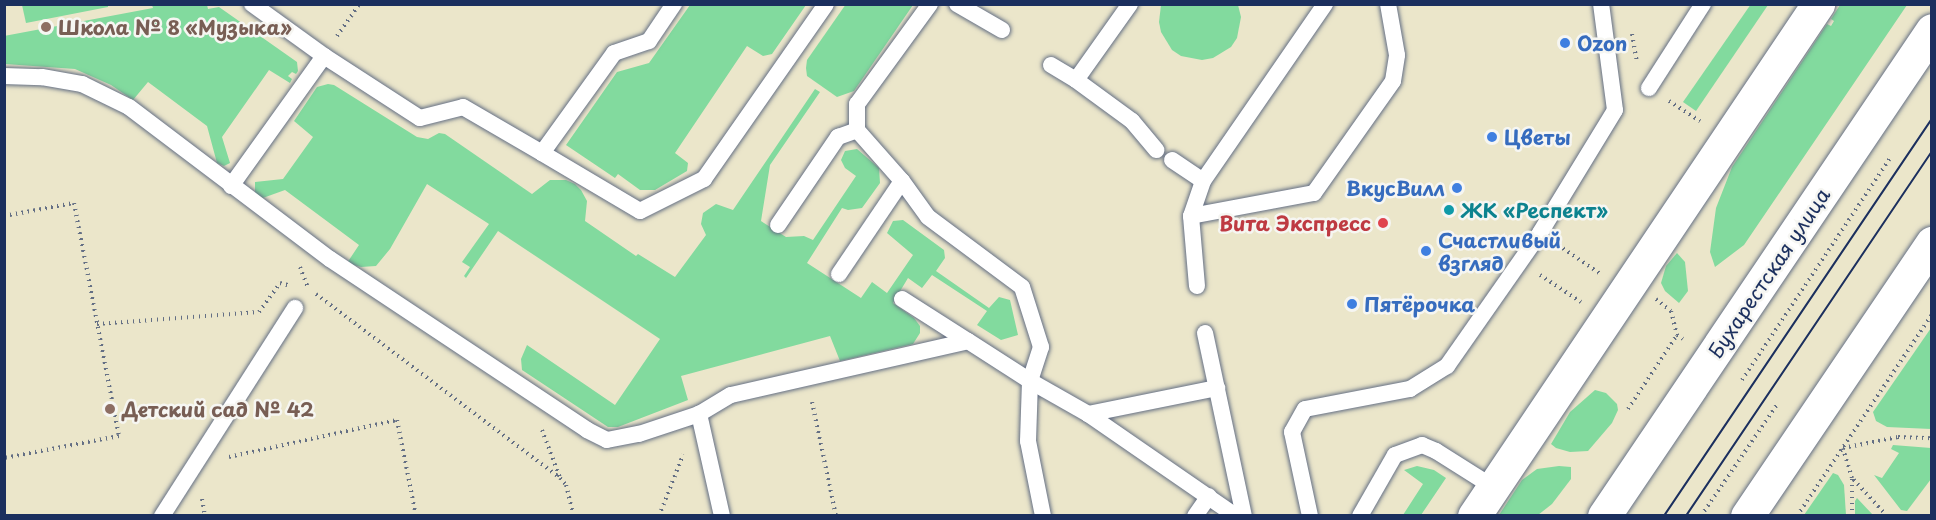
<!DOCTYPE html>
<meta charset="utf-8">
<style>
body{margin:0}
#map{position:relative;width:1936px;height:520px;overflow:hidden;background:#ebe6ca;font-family:"Playpen Sans",sans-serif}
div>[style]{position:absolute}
.green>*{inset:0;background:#82da9e}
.path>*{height:4px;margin-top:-2px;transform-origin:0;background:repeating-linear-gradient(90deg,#646f84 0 1.5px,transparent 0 6px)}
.roads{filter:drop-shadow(0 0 2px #646f84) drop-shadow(0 0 2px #646f84)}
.lane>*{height:16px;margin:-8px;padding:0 8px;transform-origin:8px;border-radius:8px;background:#fff}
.street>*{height:33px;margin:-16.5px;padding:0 16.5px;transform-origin:16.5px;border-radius:16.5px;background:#fff}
.secondary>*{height:33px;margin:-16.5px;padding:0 16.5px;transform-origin:16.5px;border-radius:16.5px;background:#fff}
.tram>*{height:1.5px;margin:-0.75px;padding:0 0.75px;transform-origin:0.75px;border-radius:0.75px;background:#1b2f5e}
.dots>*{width:16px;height:16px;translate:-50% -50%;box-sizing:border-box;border:3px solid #f6f6f2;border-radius:50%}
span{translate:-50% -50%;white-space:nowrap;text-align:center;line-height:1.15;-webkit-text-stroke:5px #f6f6f2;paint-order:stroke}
.education-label{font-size:20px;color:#785e54;font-weight:700}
.left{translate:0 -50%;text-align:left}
.shop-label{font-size:20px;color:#366cbe;font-weight:700}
.right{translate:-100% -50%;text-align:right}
.culture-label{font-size:20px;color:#0d838f;font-weight:700}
.health-label{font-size:20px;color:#be3a42;font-weight:700}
.street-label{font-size:20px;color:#1b2f5e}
.frame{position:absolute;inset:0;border:6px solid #1b2f5e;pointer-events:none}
</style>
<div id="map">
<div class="green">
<i style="clip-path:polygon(846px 4px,913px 5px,854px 91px,837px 97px,807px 76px,806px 68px,807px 60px)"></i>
<i style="clip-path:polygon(1751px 4px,1768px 5px,1696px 111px,1683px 102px)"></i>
<i style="clip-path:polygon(108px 5px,108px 7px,26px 23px,22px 5px)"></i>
<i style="clip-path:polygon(152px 5px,207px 5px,208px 9px,219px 7px,297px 62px,298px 71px,296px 74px,292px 72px,288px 76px,292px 79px,290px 83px,269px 70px,222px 137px,230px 163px,224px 166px,217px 163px,207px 126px,148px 82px,133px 100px,111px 85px,75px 69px,5px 64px,4px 36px,153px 8px)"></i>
<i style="clip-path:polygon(690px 5px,806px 5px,772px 54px,763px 56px,747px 46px,675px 153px,688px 163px,687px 171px,655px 190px,640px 190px,618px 174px,615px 178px,566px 145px,617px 72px,649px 63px)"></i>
<i style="clip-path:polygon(1161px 5px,1238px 5px,1241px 17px,1237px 38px,1231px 47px,1213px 58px,1202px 60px,1181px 56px,1172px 50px,1161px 32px,1159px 22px)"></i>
<i style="clip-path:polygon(1840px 5px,1907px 5px,1744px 245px,1715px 267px,1710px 252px,1716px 208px,1732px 167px,1827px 24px,1831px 26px,1834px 21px,1831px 19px)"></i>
<i style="clip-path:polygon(328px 84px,334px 85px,417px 137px,428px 139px,439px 133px,445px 134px,532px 194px,550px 180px,566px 180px,575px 184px,581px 190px,587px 201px,585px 221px,636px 256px,638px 254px,675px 277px,706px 235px,701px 224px,703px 213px,716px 204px,733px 210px,815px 89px,820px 92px,770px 165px,761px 221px,786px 237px,804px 236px,813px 240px,856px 176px,845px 168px,841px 160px,845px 151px,857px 149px,879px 168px,880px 183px,862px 208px,848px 210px,842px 208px,807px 263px,861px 298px,872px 282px,887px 293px,913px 255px,887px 233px,893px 221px,903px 220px,944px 250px,945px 258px,936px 271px,989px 308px,999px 297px,1010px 300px,1018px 335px,1001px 340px,977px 325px,987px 311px,932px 275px,922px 288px,908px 278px,893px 303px,914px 318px,920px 326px,920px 333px,913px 344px,840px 361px,830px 336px,681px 376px,688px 400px,618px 427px,608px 427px,522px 370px,521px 359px,527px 345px,615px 405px,660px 339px,498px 231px,466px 278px,464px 276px,470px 267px,462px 262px,489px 224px,427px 184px,390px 249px,376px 266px,361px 267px,347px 263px,359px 245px,285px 190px,260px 199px,255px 192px,255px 182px,283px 179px,313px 137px,294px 121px,317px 87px)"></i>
<i style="clip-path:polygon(1677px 253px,1685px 262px,1688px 291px,1679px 303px,1665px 291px,1661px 283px,1666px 266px)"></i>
<i style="clip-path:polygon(1931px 328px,1931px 429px,1887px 427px,1876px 421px,1873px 412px)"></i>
<i style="clip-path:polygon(1595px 390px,1606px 393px,1617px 404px,1618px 410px,1612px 423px,1588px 451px,1570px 452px,1556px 448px,1551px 444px,1570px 412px)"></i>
<i style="clip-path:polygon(1893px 445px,1931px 448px,1931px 479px,1907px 511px,1901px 510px,1874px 475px,1882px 478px,1899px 453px,1891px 449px)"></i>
<i style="clip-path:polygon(1417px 466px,1434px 470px,1446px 478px,1421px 515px,1403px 515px,1423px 484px,1404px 470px)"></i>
<i style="clip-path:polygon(1559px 466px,1571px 467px,1571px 479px,1552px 504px,1538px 515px,1499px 515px,1522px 480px,1537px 469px)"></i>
<i style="clip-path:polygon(1833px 473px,1838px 475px,1844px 485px,1846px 515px,1804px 515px)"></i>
<i style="clip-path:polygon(1857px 498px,1873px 515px,1855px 515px,1855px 501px)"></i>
</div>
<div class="path">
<i style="left:1632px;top:34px;width:28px;rotate:80deg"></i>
<i style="left:337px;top:36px;width:39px;rotate:-55deg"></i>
<i style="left:1669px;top:101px;width:37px;rotate:33deg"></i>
<i style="left:4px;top:216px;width:71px;rotate:-10.5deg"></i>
<i style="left:74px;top:203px;width:237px;rotate:79.1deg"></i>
<i style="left:119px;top:436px;width:117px;rotate:169.2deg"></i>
<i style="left:1558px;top:245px;width:50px;rotate:34.3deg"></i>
<i style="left:300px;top:267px;width:22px;rotate:69deg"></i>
<i style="left:1540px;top:275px;width:49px;rotate:33.4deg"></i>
<i style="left:316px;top:294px;width:306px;rotate:37deg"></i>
<i style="left:1656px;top:299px;width:19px;rotate:39deg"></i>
<i style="left:1671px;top:311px;width:25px;rotate:76deg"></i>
<i style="left:1677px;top:335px;width:7px;rotate:34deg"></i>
<i style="left:97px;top:324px;width:162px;rotate:-4.2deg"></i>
<i style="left:259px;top:312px;width:36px;rotate:-54deg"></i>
<i style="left:280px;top:283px;width:8px;rotate:14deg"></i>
<i style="left:1742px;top:380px;width:268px;rotate:-56.3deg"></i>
<i style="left:812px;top:402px;width:116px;rotate:78.1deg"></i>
<i style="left:1628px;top:409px;width:89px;rotate:-56.5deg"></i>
<i style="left:542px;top:430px;width:51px;rotate:69.4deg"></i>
<i style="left:560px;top:478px;width:9px;rotate:49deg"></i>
<i style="left:566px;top:485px;width:32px;rotate:76deg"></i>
<i style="left:229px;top:457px;width:172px;rotate:-12.4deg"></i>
<i style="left:397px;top:420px;width:98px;rotate:78.8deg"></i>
<i style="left:202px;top:499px;width:17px;rotate:80deg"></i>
<i style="left:659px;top:516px;width:66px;rotate:-68.5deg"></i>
<i style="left:1701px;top:516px;width:137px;rotate:-55.7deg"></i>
<i style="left:1797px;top:516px;width:243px;rotate:-56.2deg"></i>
<i style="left:1852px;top:516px;width:38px;rotate:-90deg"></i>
<i style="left:1887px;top:516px;width:52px;rotate:-132.6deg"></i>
<i style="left:1852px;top:478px;width:31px;rotate:-107deg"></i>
<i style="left:1843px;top:448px;width:56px;rotate:-11.3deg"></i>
<i style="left:1898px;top:437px;width:34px;rotate:2deg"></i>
</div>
<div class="roads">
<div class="lane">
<i style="left:252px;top:4px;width:89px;rotate:35.8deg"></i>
<i style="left:930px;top:4px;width:124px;rotate:126.1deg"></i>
<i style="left:857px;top:104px;width:26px;rotate:90deg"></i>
<i style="left:857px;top:130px;width:68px;rotate:48.6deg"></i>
<i style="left:902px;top:181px;width:44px;rotate:54.2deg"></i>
<i style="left:928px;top:217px;width:117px;rotate:36.7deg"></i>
<i style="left:1022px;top:287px;width:63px;rotate:72.4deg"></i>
<i style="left:1041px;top:347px;width:36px;rotate:108deg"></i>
<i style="left:1030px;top:381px;width:67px;rotate:29.6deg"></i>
<i style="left:1088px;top:414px;width:180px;rotate:34.6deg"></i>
<i style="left:957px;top:4px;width:52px;rotate:30deg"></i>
<i style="left:1130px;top:4px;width:93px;rotate:125.4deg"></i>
<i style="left:1076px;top:80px;width:69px;rotate:36.2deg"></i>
<i style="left:1132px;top:121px;width:38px;rotate:50deg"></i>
<i style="left:1051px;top:65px;width:29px;rotate:31deg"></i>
<i style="left:4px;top:76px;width:38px;rotate:2deg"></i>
<i style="left:42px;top:77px;width:41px;rotate:9.9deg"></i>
<i style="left:82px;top:84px;width:52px;rotate:26.1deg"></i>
<i style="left:129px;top:107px;width:252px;rotate:37.1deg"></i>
<i style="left:330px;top:259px;width:309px;rotate:33.6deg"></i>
<i style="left:587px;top:430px;width:22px;rotate:27deg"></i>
<i style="left:607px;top:440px;width:33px;rotate:-11deg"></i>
<i style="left:639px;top:434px;width:63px;rotate:-18.4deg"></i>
<i style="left:1649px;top:88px;width:100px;rotate:-57.3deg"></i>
<i style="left:542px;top:153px;width:114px;rotate:30.6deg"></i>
<i style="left:640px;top:211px;width:72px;rotate:-26.6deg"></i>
<i style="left:704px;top:179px;width:213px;rotate:-55.1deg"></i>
<i style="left:1172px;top:160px;width:37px;rotate:34deg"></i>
<i style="left:231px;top:186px;width:160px;rotate:-54.4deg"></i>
<i style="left:324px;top:56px;width:114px;rotate:32.9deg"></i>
<i style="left:420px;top:118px;width:44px;rotate:-14.3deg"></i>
<i style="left:463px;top:107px;width:91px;rotate:30.2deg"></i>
<i style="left:542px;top:153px;width:123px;rotate:-54.2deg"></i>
<i style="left:614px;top:53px;width:37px;rotate:-19deg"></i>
<i style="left:649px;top:41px;width:45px;rotate:-56deg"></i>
<i style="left:1191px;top:216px;width:37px;rotate:-71deg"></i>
<i style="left:1203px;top:181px;width:215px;rotate:-55.4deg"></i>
<i style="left:778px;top:225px;width:107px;rotate:-55.7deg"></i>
<i style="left:838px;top:137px;width:20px;rotate:-20deg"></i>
<i style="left:839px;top:274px;width:112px;rotate:-55.9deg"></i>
<i style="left:1197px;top:286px;width:70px;rotate:-94.9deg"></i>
<i style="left:1191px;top:216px;width:125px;rotate:-10.6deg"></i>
<i style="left:1314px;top:193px;width:137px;rotate:-54.8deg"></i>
<i style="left:1393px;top:81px;width:26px;rotate:-81deg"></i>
<i style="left:1397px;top:55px;width:52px;rotate:-100deg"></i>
<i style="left:902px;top:299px;width:78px;rotate:32.5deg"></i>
<i style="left:1205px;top:333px;width:187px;rotate:78deg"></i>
<i style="left:1088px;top:414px;width:132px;rotate:-11.4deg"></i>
<i style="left:162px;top:516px;width:247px;rotate:-57.4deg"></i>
<i style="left:722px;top:516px;width:105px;rotate:-102.7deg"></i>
<i style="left:699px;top:414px;width:37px;rotate:-31deg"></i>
<i style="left:731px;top:395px;width:243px;rotate:-12.8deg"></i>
<i style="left:968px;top:341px;width:74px;rotate:32.8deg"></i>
<i style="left:1030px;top:381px;width:60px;rotate:91.9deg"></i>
<i style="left:1028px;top:441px;width:76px;rotate:78.7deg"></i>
<i style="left:1195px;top:516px;width:24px;rotate:-55deg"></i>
<i style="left:1310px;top:516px;width:86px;rotate:-102.1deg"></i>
<i style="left:1292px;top:432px;width:26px;rotate:-61deg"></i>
<i style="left:1305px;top:409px;width:107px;rotate:-10.8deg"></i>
<i style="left:1410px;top:389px;width:44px;rotate:-31.9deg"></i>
<i style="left:1447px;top:366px;width:162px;rotate:-55deg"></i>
<i style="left:1540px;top:233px;width:144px;rotate:-58.6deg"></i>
<i style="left:1615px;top:110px;width:107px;rotate:-97.5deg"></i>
<i style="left:1360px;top:516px;width:70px;rotate:-60.2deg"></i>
<i style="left:1395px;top:455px;width:29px;rotate:-20deg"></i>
<i style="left:1422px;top:445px;width:15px;rotate:23deg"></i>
<i style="left:1436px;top:451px;width:67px;rotate:32.3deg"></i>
</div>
<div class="street">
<i style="left:1474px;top:516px;width:617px;rotate:-56.1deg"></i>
</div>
<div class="secondary">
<i style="left:1604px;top:516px;width:586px;rotate:-55.98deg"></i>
<i style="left:1747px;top:516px;width:330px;rotate:-55.9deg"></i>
</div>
</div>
<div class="tram">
<i style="left:1664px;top:516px;width:479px;rotate:-56deg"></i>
<i style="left:1686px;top:516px;width:440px;rotate:-56deg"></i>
</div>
<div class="dots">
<i style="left:46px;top:27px;background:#8d6e63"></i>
<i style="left:1565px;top:43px;background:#3f7fe0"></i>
<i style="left:1492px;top:137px;background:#3f7fe0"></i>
<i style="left:1457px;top:188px;background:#3f7fe0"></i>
<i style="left:1449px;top:210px;background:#0f9aa8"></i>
<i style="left:1383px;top:223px;background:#e0444e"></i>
<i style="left:1426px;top:251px;background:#3f7fe0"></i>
<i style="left:1352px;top:304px;background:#3f7fe0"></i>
<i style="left:110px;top:409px;background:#8d6e63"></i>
</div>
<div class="education-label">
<span class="left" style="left:58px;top:27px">Школа № 8 «Музыка»</span>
<span class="left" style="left:122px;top:409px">Детский сад № 42</span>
</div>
<div class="shop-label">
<span class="left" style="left:1577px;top:43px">Ozon</span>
<span class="left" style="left:1504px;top:137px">Цветы</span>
<span class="right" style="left:1445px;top:188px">ВкусВилл</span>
<span class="left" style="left:1438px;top:252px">Счастливый<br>взгляд</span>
<span class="left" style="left:1364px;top:304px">Пятёрочка</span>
</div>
<div class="culture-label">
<span class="left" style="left:1461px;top:210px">ЖК «Респект»</span>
</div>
<div class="health-label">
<span class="right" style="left:1371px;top:223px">Вита Экспресс</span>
</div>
<div class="street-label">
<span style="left:1769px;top:273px;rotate:-56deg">Бухарестская улица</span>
</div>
<div class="frame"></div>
</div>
